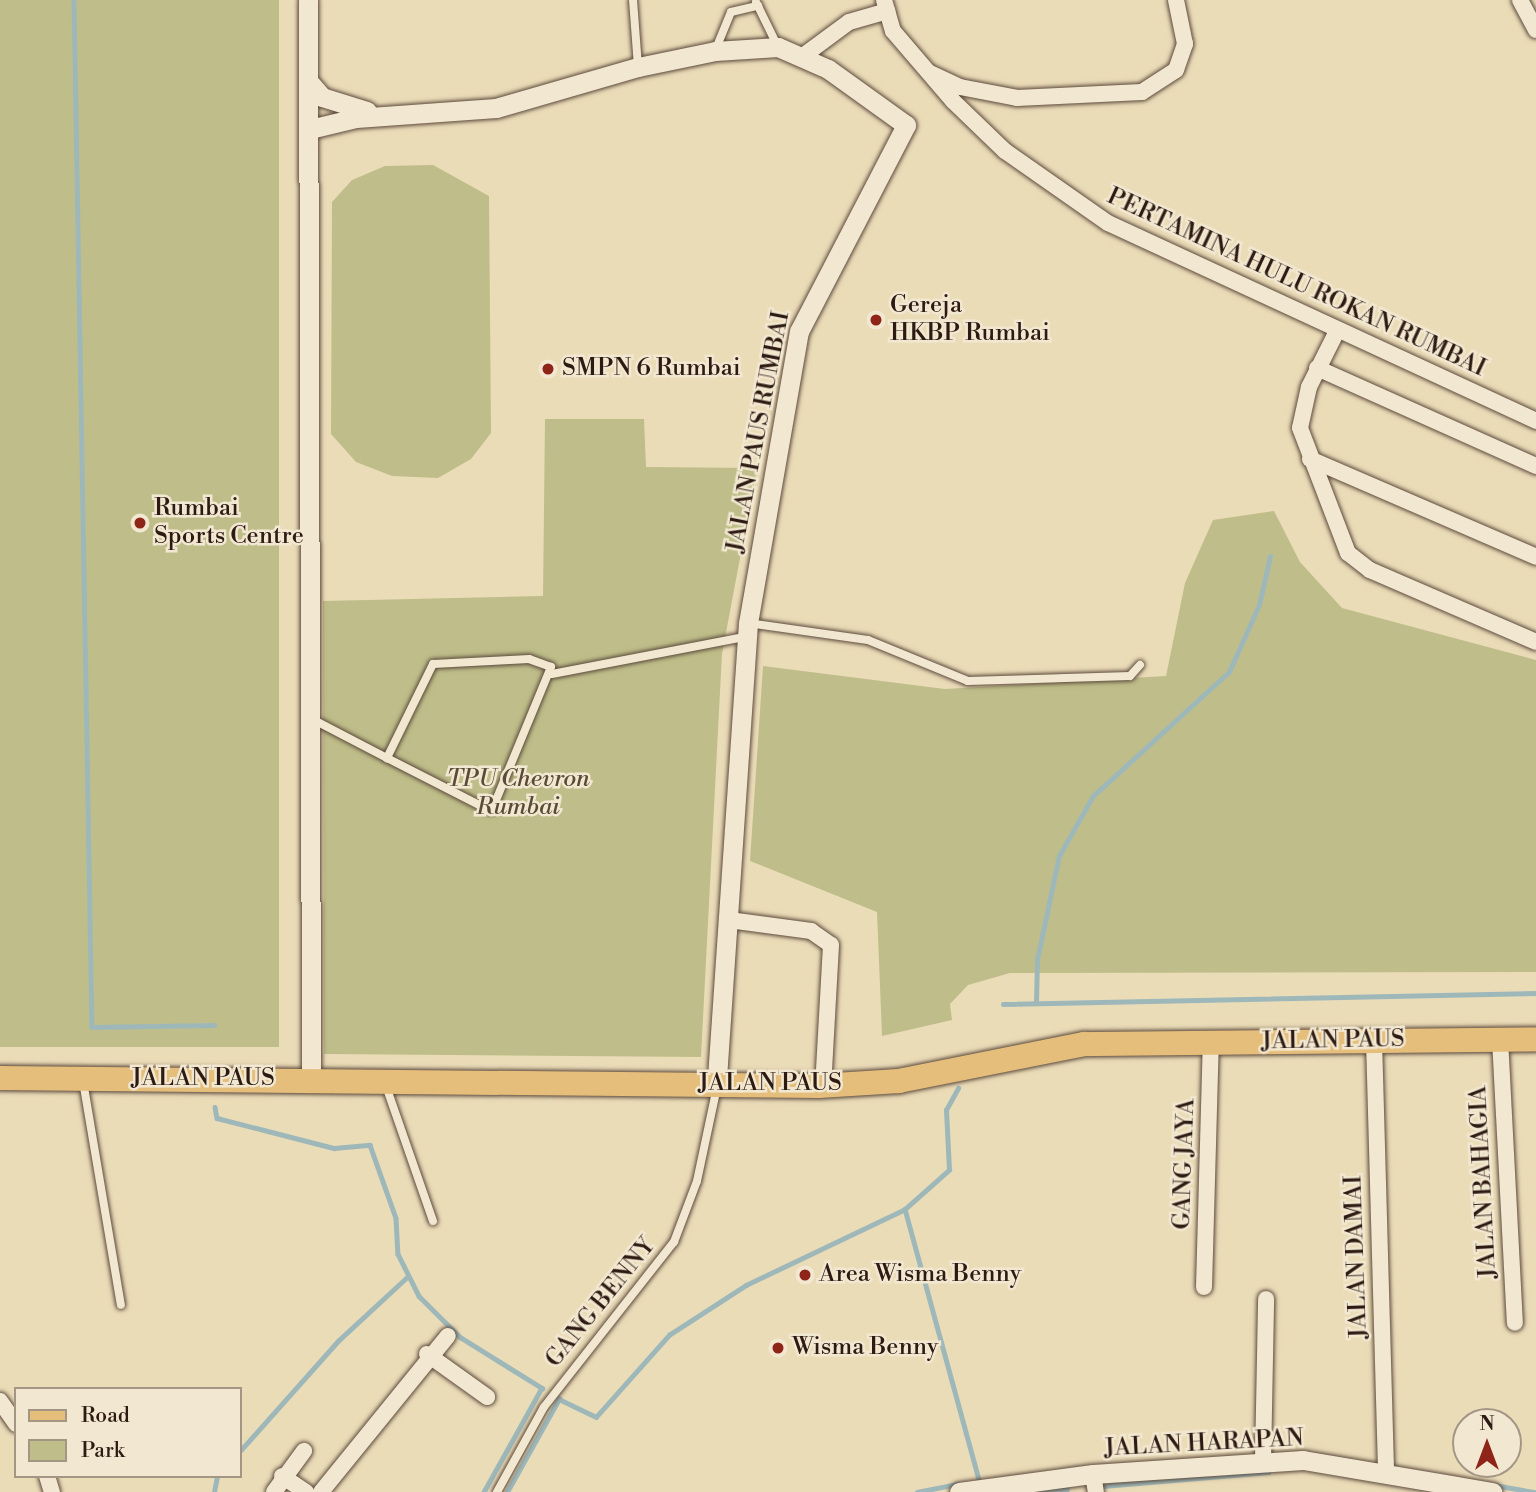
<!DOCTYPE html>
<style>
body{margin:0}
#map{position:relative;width:1536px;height:1492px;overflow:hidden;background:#ebdcb8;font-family:"Libre Bodoni",serif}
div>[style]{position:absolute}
.green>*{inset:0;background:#bfbe8a;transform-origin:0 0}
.stream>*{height:4.5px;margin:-2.25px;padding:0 2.25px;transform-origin:2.25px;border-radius:2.25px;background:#9eb8ba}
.roads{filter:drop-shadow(0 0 2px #5c4a3c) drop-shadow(0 0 2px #5c4a3c)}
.service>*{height:8px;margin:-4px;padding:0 4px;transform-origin:4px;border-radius:4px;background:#f2e8d1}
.minor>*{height:16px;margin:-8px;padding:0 8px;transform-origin:8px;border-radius:8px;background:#f2e8d1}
.tertiary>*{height:19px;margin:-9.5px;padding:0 9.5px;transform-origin:9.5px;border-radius:9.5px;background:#f2e8d1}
.primary>*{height:24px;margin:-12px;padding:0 12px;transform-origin:12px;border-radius:12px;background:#e6be7c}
.dots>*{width:19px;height:19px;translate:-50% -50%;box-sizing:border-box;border:4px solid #f2e8d1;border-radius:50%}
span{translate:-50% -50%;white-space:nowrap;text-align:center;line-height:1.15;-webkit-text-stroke:5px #f2e8d1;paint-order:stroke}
.street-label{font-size:24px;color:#2d1a12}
.poi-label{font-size:24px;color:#2d1a12}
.left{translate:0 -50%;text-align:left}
.park-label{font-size:24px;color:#594b36;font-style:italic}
.legend{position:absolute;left:14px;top:1387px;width:228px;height:91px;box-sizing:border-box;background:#f2e8d1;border:2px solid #a39685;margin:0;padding:9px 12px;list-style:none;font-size:21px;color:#2d1a12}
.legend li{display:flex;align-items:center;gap:14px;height:35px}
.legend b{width:35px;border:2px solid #a39685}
.north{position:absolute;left:1452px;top:1408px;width:70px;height:70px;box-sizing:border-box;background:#f2e8d1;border:2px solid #a39685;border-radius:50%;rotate:0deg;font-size:19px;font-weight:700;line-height:28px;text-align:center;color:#2d1a12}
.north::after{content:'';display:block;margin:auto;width:24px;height:32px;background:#8f2418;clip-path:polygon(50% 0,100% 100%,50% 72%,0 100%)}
</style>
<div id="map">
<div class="green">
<i style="left:0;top:0;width:279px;height:1047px"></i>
<i style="clip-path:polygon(433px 165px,489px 196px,491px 433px,471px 459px,438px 478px,392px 476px,356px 462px,331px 434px,332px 202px,352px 180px,385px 166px)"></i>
<i style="clip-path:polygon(545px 419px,644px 419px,646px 467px,757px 468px,722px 654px,701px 1057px,324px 1054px,323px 601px,543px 596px)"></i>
<i style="clip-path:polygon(1274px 511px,1300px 562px,1342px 608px,1536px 660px,1536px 972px,1010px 973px,968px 985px,950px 1004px,952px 1020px,882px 1036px,877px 912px,750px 861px,763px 666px,945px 689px,1166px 676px,1185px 583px,1213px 520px)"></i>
</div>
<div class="stream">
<i style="left:74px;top:0;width:1027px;rotate:89deg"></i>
<i style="left:92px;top:1027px;width:122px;rotate:-0.9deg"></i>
<i style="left:1036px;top:1003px;width:43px;rotate:-88.7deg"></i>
<i style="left:1037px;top:960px;width:106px;rotate:-78.1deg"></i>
<i style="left:1059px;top:856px;width:69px;rotate:-60.5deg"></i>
<i style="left:1093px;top:796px;width:184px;rotate:-42.4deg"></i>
<i style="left:1229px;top:672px;width:73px;rotate:-65.9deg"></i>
<i style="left:1259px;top:605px;width:50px;rotate:-77.3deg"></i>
<i style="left:1003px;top:1004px;width:533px;rotate:-1.18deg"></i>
<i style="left:215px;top:1107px;width:11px;rotate:80deg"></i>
<i style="left:217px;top:1118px;width:121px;rotate:14.4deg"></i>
<i style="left:334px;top:1148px;width:36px;rotate:-5deg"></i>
<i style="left:370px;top:1145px;width:77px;rotate:70.4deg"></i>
<i style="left:396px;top:1218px;width:36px;rotate:87deg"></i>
<i style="left:398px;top:1254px;width:47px;rotate:63.4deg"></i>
<i style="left:419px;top:1296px;width:58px;rotate:45deg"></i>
<i style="left:460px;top:1337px;width:97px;rotate:31.9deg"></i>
<i style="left:542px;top:1388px;width:119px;rotate:119.1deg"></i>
<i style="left:905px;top:1209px;width:281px;rotate:74.7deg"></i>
<i style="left:240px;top:1451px;width:147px;rotate:-48.3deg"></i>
<i style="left:338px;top:1341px;width:94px;rotate:-42.8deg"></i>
<i style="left:1494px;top:1485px;width:41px;rotate:9.9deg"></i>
<i style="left:1103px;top:1486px;width:166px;rotate:-4.8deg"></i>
<i style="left:214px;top:1492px;width:16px;rotate:-79deg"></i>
<i style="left:507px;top:1492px;width:107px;rotate:-60.8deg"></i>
<i style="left:559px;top:1399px;width:41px;rotate:25.9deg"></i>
<i style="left:596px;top:1417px;width:110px;rotate:-48.3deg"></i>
<i style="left:669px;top:1335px;width:92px;rotate:-33deg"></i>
<i style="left:746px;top:1285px;width:176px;rotate:-25.5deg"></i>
<i style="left:905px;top:1209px;width:59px;rotate:-41.6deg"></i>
<i style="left:949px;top:1170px;width:60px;rotate:-92.9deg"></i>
<i style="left:946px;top:1110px;width:25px;rotate:-61deg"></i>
<i style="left:917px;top:1492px;width:41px;rotate:-11.3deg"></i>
<i style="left:1040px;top:1492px;width:27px;rotate:-6deg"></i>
</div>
<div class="roads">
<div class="service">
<i style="left:633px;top:0;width:67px;rotate:85.7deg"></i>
<i style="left:756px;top:2px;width:50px;rotate:63.9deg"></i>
<i style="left:715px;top:51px;width:42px;rotate:-67.7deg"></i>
<i style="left:731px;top:12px;width:28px;rotate:-13deg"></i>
<i style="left:748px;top:623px;width:121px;rotate:8.1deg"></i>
<i style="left:868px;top:640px;width:108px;rotate:22.3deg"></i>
<i style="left:968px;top:681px;width:162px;rotate:-1.8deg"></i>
<i style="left:1130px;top:676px;width:15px;rotate:-48deg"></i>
<i style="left:552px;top:674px;width:197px;rotate:-10.9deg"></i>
<i style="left:312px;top:719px;width:85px;rotate:27.5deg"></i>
<i style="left:387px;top:758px;width:112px;rotate:27deg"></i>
<i style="left:487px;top:809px;width:5px;rotate:11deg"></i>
<i style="left:492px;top:810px;width:155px;rotate:-67.6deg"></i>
<i style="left:551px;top:667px;width:23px;rotate:-160deg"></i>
<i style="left:529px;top:659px;width:96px;rotate:177deg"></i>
<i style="left:433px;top:664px;width:105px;rotate:116.1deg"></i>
<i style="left:83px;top:1081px;width:227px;rotate:80.4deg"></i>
<i style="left:386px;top:1086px;width:143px;rotate:70.8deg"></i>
<i style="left:497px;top:1492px;width:97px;rotate:-61.1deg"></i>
<i style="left:544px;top:1407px;width:210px;rotate:-51.8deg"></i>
<i style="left:674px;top:1242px;width:65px;rotate:-69.3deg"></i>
<i style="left:697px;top:1181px;width:96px;rotate:-78deg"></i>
</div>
<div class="minor">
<i style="left:884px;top:0;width:32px;rotate:74deg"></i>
<i style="left:893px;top:31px;width:92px;rotate:49.4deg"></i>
<i style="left:953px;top:101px;width:72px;rotate:43.9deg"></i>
<i style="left:1005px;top:151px;width:126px;rotate:35deg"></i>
<i style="left:1108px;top:223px;width:472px;rotate:24.8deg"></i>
<i style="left:1520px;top:0;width:34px;rotate:62deg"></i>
<i style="left:803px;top:56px;width:57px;rotate:-36.5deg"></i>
<i style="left:849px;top:22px;width:40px;rotate:-16deg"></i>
<i style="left:930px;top:73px;width:33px;rotate:25deg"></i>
<i style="left:960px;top:87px;width:58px;rotate:10.9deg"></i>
<i style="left:1017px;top:98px;width:125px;rotate:-2.7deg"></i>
<i style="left:1142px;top:92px;width:40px;rotate:-32.9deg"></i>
<i style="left:1176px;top:70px;width:28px;rotate:-71deg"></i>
<i style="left:1185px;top:44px;width:45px;rotate:-101.6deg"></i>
<i style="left:1337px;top:331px;width:63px;rotate:116.6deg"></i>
<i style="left:1309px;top:387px;width:42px;rotate:102.4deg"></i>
<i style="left:1300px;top:428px;width:134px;rotate:69deg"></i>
<i style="left:1348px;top:553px;width:28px;rotate:38deg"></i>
<i style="left:1370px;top:570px;width:181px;rotate:23.4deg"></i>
<i style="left:1317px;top:368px;width:240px;rotate:24.1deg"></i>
<i style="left:1310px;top:459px;width:246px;rotate:23.4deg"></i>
<i style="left:729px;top:920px;width:83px;rotate:7.6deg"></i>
<i style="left:811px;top:931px;width:24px;rotate:35deg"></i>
<i style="left:831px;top:945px;width:126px;rotate:93.2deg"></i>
<i style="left:1500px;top:1039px;width:284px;rotate:87deg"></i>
<i style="left:1374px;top:1040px;width:433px;rotate:88.4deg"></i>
<i style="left:1204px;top:1287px;width:244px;rotate:-88.4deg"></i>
<i style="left:427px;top:1354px;width:74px;rotate:35.6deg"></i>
<i style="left:0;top:1401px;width:28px;rotate:55deg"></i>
<i style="left:1263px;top:1461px;width:162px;rotate:-88.9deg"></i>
<i style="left:1093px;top:1474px;width:18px;rotate:81deg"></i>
<i style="left:47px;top:1476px;width:17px;rotate:73deg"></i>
<i style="left:282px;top:1476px;width:29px;rotate:34deg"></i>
<i style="left:274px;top:1492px;width:51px;rotate:-53.8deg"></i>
<i style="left:321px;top:1492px;width:201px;rotate:-50.9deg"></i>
</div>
<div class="tertiary">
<i style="left:308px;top:0;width:1068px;rotate:89.84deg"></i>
<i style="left:309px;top:82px;width:20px;rotate:49deg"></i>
<i style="left:322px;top:97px;width:47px;rotate:17.3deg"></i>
<i style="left:310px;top:129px;width:47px;rotate:-13.4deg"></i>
<i style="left:356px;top:118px;width:140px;rotate:-4.1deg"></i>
<i style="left:496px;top:108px;width:148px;rotate:-16.1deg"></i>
<i style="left:638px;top:67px;width:79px;rotate:-11.7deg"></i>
<i style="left:715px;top:51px;width:63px;rotate:-3.6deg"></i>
<i style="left:778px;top:47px;width:55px;rotate:23.7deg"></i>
<i style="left:828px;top:69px;width:96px;rotate:35.7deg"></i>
<i style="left:906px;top:125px;width:232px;rotate:117.4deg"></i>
<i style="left:799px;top:331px;width:296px;rotate:99.9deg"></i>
<i style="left:748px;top:623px;width:446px;rotate:93.9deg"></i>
<i style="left:959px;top:1492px;width:135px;rotate:-7.7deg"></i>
<i style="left:1093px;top:1474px;width:210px;rotate:-3.8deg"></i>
<i style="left:1303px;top:1460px;width:192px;rotate:9.6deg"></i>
</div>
<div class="primary">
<i style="left:0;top:1078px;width:819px;rotate:0.56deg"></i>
<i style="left:819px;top:1086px;width:80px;rotate:-3.6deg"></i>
<i style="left:899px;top:1081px;width:189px;rotate:-11.3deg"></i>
<i style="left:1084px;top:1044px;width:452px;rotate:-0.6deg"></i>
</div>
</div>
<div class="dots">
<i style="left:876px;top:320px;background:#8f2418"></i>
<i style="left:548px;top:369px;background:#8f2418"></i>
<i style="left:140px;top:523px;background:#8f2418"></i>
<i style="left:805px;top:1275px;background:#8f2418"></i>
<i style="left:778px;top:1348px;background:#8f2418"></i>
</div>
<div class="street-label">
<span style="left:1296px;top:283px;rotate:25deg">PERTAMINA HULU ROKAN RUMBAI</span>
<span style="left:759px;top:432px;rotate:-79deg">JALAN PAUS RUMBAI</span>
<span style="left:1333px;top:1041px;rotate:-1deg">JALAN PAUS</span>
<span style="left:203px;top:1079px">JALAN PAUS</span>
<span style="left:770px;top:1084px">JALAN PAUS</span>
<span style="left:1185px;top:1164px;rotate:-88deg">GANG JAYA</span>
<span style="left:1484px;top:1182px;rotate:-93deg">JALAN BAHAGIA</span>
<span style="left:1357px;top:1257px;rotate:-92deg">JALAN DAMAI</span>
<span style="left:601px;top:1303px;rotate:-51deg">GANG BENNY</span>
<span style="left:1204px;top:1444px;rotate:-3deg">JALAN HARAPAN</span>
</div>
<div class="poi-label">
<span class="left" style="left:890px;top:320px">Gereja<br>HKBP Rumbai</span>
<span class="left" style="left:562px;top:369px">SMPN 6 Rumbai</span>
<span class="left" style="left:154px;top:523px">Rumbai<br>Sports Centre</span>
<span class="left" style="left:819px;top:1275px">Area Wisma Benny</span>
<span class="left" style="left:792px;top:1348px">Wisma Benny</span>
</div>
<div class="park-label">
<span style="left:518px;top:794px">TPU Chevron<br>Rumbai</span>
</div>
<ul class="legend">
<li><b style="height:9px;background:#e6be7c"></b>Road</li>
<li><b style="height:19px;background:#bfbe8a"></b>Park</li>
</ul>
<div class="north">N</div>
</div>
